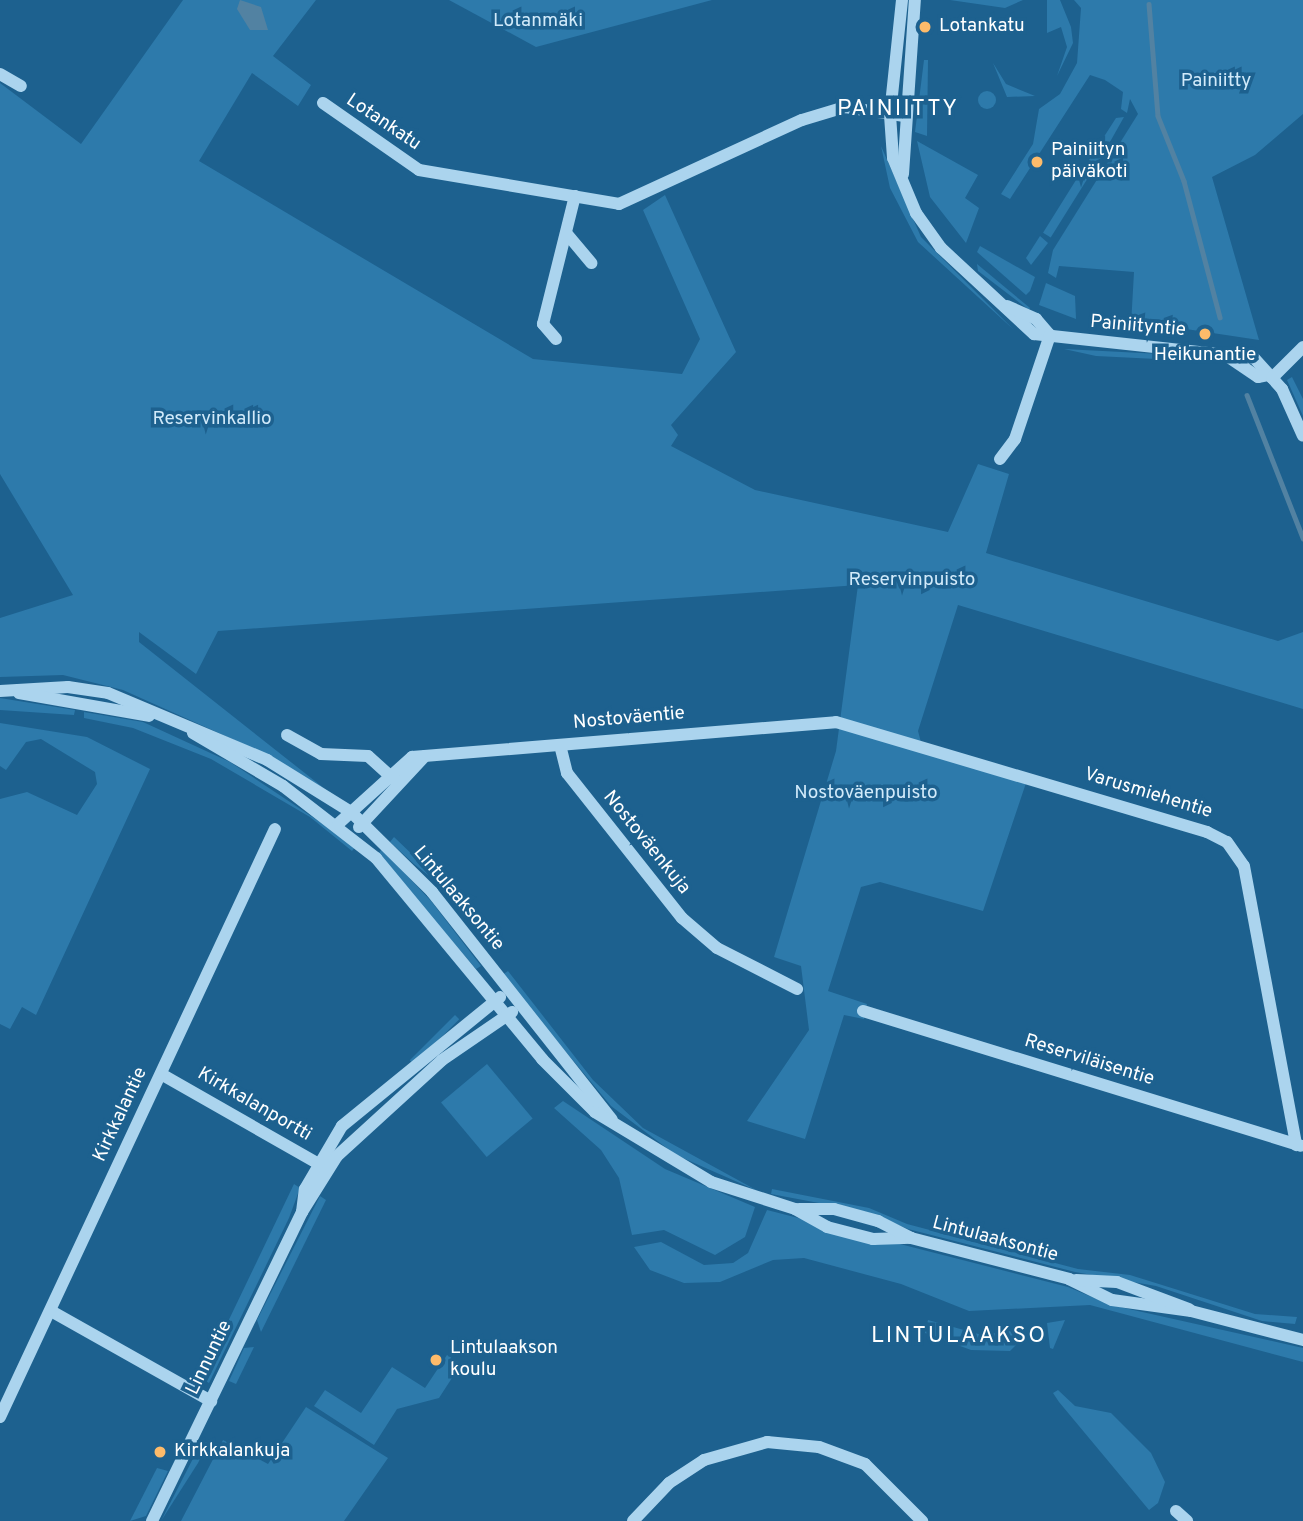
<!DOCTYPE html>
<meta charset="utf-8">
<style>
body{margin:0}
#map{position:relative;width:1303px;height:1521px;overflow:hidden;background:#1d618f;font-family:Overpass,sans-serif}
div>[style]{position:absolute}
.green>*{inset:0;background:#2d7aab;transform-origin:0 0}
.round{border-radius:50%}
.water>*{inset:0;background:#5282a2}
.stream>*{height:4.5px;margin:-2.25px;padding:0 2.25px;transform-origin:2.25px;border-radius:2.25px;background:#5282a2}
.minor>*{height:12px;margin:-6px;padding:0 6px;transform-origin:6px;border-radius:6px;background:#abd4ee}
.dots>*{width:19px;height:19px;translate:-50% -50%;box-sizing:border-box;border:4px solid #1d618f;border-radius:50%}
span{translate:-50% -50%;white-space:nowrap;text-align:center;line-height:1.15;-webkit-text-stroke:7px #1d618f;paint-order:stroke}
.park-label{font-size:19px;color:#d1eafa}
.poi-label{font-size:19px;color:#fff}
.left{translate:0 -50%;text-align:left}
.street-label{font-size:19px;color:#fff}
.quarter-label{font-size:23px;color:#fff;letter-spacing:2px}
</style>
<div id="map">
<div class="green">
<i style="clip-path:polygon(183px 0,316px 0,273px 56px,311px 85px,298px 106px,252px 73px,199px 161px,533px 359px,682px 374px,700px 339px,643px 210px,665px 195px,736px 352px,671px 425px,678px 435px,671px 446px,755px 490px,948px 532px,978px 464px,1009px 474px,986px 553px,1278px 641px,1303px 632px,1303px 709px,958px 605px,918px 731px,923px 750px,1026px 783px,983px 911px,880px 882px,861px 887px,828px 991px,867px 1004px,864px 1019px,844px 1015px,805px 1139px,747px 1121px,809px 1030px,801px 966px,774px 957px,836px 751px,858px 585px,218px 631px,196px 674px,139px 632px,139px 642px,325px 789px,272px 757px,123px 690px,63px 675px,0 677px,0 618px,73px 595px,0 474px,0 83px,81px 144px)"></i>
<i style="clip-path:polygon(449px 0,712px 0,536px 47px)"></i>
<i style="clip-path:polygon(950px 0,1023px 0,1005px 8px)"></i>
<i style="clip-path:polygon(1047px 0,1060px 0,1071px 27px,1073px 43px,1057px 76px,1067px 47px,1061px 27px,1047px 33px)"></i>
<i style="clip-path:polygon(1074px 0,1303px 0,1303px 114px,1255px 155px,1212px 177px,1259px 340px,1186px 329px,1185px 324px,1131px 325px,1134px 272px,1059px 266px,1056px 278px,1048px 273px,1053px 250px,1138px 114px,1130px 99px,1127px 113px,1121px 109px,1123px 92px,1105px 80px,1090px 75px,1010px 199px,1001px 194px,1033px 144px,1039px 109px,1060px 94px,1077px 63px,1081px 8px)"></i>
<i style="clip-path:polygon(924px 60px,928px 60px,927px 136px,915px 132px)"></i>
<i style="clip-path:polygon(993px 63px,1006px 84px,1035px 96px,1007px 97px)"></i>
<i class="round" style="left:978px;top:91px;width:18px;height:18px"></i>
<i style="clip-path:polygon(1124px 117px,1097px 165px,1089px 160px,1116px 118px)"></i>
<i style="clip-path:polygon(917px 141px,978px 175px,965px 198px,979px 208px,966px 243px,930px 197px)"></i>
<i style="clip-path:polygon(881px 146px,921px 237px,1014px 330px,918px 242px,890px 188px)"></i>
<i style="left:1086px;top:164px;width:9px;height:81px;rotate:32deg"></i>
<i style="clip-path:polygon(1040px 236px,1048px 243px,1031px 265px,1026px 258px)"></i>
<i style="clip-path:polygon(980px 246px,1035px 277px,1030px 291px,1026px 295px,977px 252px)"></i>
<i style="clip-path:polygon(977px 264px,1030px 308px,1029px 310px,978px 271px)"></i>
<i style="clip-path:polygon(1046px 283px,1075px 296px,1076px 319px,1039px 305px)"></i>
<i style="clip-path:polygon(1064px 349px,1180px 355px,1217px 362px,1096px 356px)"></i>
<i style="clip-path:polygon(1292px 377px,1303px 399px,1303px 416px,1287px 380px)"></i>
<i style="clip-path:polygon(0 698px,75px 710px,74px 715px,0 710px)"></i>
<i style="clip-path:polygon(84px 712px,143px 722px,230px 762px,356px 846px,352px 851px,310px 817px,211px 759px,133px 728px,84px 718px)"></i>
<i style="clip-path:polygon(0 723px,87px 737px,150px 769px,36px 1015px,22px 1007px,10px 1029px,0 1024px,0 799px,27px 792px,77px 815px,97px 784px,95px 772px,41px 739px,26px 742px,6px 770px,0 766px)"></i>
<i style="clip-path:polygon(394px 837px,417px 859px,447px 883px,442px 886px,414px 864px,390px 842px)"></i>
<i style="clip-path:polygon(382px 849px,431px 901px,481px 966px,476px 969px,378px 854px)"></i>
<i style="clip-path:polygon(508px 971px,593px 1080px,643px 1128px,758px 1191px,676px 1155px,611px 1106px,502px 975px)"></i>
<i style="left:455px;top:1015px;width:6px;height:64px;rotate:45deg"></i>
<i style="left:487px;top:1064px;width:71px;height:60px;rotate:50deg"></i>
<i style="clip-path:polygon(563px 1101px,665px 1169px,755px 1207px,745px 1237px,715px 1255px,664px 1230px,632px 1235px,619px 1178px,601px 1150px,554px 1108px)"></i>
<i style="clip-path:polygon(294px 1184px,300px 1188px,289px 1218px,209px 1383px,201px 1378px)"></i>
<i style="clip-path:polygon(772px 1189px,869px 1208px,907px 1224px,1078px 1269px,1130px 1275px,1255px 1314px,1297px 1317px,1295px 1324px,1262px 1321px,1156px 1286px,1075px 1272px,908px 1229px,867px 1212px,771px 1194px)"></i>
<i style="clip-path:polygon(320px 1196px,326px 1200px,261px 1332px,257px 1320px)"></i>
<i style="clip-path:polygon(767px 1210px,1068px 1287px,1111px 1305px,1303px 1348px,1303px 1362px,1090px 1305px,969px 1311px,901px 1284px,804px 1258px,773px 1260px,720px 1282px,684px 1283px,650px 1270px,634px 1247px,661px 1242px,704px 1265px,733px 1263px,748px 1253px)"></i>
<i style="clip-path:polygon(928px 1320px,982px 1335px,1010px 1331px,1018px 1343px,1010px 1351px,971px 1350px,925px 1333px)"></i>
<i style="clip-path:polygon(1065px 1320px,1053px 1349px,1050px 1348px,1047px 1323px)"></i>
<i style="clip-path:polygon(254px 1347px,236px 1384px,229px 1381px,244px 1348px)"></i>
<i style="clip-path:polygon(447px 1355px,461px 1364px,439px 1398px,397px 1409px,374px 1445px,314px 1406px,325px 1390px,361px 1413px,392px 1367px,425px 1388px)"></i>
<i style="clip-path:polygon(1058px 1390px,1075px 1406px,1111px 1413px,1151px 1453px,1165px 1482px,1158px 1503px,1149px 1510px,1059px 1402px,1053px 1393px)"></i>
<i style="clip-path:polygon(306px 1407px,388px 1458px,344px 1521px,181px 1521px,223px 1440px,268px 1464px)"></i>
<i style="clip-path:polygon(202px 1441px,208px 1443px,198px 1463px,161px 1521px)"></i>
<i style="clip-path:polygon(157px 1468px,168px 1471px,146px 1516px,130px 1521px)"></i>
</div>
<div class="water">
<i style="clip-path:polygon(240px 0,261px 7px,268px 30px,250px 30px,237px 9px)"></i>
</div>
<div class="stream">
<i style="left:1149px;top:4px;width:112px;rotate:85.4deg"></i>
<i style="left:1158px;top:116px;width:70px;rotate:68.2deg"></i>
<i style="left:1184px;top:181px;width:141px;rotate:75.2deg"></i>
<i style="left:1247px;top:395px;width:154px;rotate:68.6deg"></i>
</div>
<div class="minor">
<i style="left:902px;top:0;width:116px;rotate:96deg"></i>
<i style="left:890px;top:115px;width:43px;rotate:86deg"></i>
<i style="left:893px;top:158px;width:60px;rotate:67.3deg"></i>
<i style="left:916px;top:213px;width:43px;rotate:54.5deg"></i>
<i style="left:941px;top:248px;width:127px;rotate:42.8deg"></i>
<i style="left:1034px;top:334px;width:221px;rotate:6.2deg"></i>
<i style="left:1254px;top:358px;width:42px;rotate:47.9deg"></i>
<i style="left:1282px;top:389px;width:51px;rotate:65.9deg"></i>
<i style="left:0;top:74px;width:24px;rotate:30deg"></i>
<i style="left:323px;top:103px;width:117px;rotate:34.9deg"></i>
<i style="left:419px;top:170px;width:203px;rotate:9.6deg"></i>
<i style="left:619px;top:204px;width:201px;rotate:-24.7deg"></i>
<i style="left:802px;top:120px;width:45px;rotate:-16.8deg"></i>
<i style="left:845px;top:107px;width:60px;rotate:8.7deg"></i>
<i style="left:903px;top:174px;width:174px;rotate:-86.1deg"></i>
<i style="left:567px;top:234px;width:38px;rotate:50deg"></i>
<i style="left:1007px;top:306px;width:32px;rotate:24deg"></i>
<i style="left:1036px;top:319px;width:21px;rotate:49deg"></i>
<i style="left:556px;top:339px;width:20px;rotate:-131deg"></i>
<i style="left:543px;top:324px;width:132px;rotate:-76deg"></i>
<i style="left:1224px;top:354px;width:41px;rotate:34.1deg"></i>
<i style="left:1258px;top:377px;width:10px;rotate:-11deg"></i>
<i style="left:1272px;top:378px;width:44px;rotate:-45deg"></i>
<i style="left:1000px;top:459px;width:25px;rotate:-53deg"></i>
<i style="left:1015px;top:439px;width:110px;rotate:-71.4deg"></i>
<i style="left:0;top:691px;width:68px;rotate:-3.4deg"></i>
<i style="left:68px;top:687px;width:40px;rotate:8.5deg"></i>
<i style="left:108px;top:693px;width:173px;rotate:22.8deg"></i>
<i style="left:267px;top:760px;width:99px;rotate:31.8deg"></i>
<i style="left:351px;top:812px;width:114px;rotate:44.6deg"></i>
<i style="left:432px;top:892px;width:290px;rotate:51.7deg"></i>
<i style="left:19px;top:693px;width:132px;rotate:10deg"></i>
<i style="left:193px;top:733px;width:104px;rotate:30.5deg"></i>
<i style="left:283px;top:786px;width:118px;rotate:37.7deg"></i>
<i style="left:376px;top:858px;width:261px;rotate:50.4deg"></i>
<i style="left:542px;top:1059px;width:75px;rotate:45deg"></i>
<i style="left:595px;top:1112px;width:135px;rotate:31.1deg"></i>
<i style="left:711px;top:1182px;width:88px;rotate:17.8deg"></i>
<i style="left:795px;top:1209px;width:37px;rotate:29deg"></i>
<i style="left:827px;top:1227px;width:48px;rotate:14.6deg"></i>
<i style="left:873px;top:1239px;width:38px;rotate:-2deg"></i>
<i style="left:287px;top:735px;width:39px;rotate:29deg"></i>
<i style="left:321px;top:754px;width:47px;rotate:2.4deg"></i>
<i style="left:368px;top:756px;width:38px;rotate:42deg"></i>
<i style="left:560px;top:745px;width:29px;rotate:76deg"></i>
<i style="left:567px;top:773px;width:185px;rotate:51.6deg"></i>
<i style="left:682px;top:918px;width:46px;rotate:40.6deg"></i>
<i style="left:717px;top:948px;width:90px;rotate:27.1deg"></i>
<i style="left:338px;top:824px;width:100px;rotate:-42.2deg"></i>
<i style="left:412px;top:757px;width:425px;rotate:-4.7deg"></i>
<i style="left:836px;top:722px;width:387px;rotate:16.5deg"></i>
<i style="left:1207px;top:832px;width:22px;rotate:27deg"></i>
<i style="left:1227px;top:842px;width:29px;rotate:55deg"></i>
<i style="left:1244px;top:866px;width:284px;rotate:79.4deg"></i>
<i style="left:359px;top:827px;width:97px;rotate:-47.1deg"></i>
<i style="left:863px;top:1011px;width:458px;rotate:17.1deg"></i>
<i style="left:161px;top:1074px;width:185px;rotate:29.7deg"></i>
<i style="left:799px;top:1209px;width:35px"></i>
<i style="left:834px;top:1209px;width:46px;rotate:15.3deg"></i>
<i style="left:878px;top:1221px;width:37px;rotate:27deg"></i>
<i style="left:911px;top:1238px;width:163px;rotate:14.5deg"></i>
<i style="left:1069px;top:1279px;width:48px;rotate:26deg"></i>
<i style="left:1112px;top:1300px;width:80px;rotate:7.9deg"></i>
<i style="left:1191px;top:1311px;width:116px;rotate:14.5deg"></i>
<i style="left:302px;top:1212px;width:23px;rotate:-83deg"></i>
<i style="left:305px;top:1189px;width:73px;rotate:-59.6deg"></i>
<i style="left:342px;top:1126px;width:204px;rotate:-39.2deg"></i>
<i style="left:1076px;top:1280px;width:41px;rotate:2.8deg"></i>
<i style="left:1117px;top:1282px;width:77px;rotate:20.6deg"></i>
<i style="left:51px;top:1311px;width:184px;rotate:29.4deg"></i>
<i style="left:0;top:1417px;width:649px;rotate:-64.94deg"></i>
<i style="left:1176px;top:1511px;width:15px;rotate:42deg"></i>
<i style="left:152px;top:1521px;width:343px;rotate:-64.1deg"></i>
<i style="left:302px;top:1212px;width:66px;rotate:-58deg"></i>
<i style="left:337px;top:1156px;width:142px;rotate:-42.4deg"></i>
<i style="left:442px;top:1060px;width:85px;rotate:-34.4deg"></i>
<i style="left:633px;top:1521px;width:52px;rotate:-46.5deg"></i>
<i style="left:669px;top:1483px;width:42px;rotate:-33.3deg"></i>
<i style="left:704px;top:1460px;width:66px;rotate:-15.9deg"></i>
<i style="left:767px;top:1442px;width:52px;rotate:5.5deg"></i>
<i style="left:819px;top:1447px;width:49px;rotate:20.3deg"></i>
<i style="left:865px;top:1464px;width:81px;rotate:45deg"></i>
</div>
<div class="dots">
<i style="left:925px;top:27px;background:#fdbb6a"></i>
<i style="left:1037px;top:162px;background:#fdbb6a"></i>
<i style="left:1205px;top:334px;background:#fdbb6a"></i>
<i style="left:436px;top:1360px;background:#fdbb6a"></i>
<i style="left:160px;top:1452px;background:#fdbb6a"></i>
</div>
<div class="park-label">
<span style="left:538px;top:22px">Lotanmäki</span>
<span style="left:1216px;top:82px">Painiitty</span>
<span style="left:212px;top:420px">Reservinkallio</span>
<span style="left:912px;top:581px">Reservinpuisto</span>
<span style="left:866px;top:794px">Nostoväenpuisto</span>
</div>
<div class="poi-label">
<span class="left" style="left:939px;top:27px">Lotankatu</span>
<span class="left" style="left:1051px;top:162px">Painiityn<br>päiväkoti</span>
<span style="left:1205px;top:356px">Heikunantie</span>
<span class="left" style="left:450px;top:1360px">Lintulaakson<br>koulu</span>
<span class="left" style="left:174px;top:1452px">Kirkkalankuja</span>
</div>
<div class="street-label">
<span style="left:383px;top:123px;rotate:34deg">Lotankatu</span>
<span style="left:1138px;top:327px;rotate:5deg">Painiityntie</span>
<span style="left:629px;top:719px;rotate:-5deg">Nostoväentie</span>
<span style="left:1148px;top:794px;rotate:17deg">Varusmiehentie</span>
<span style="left:646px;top:843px;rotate:51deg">Nostoväenkuja</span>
<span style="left:458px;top:899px;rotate:50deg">Lintulaaksontie</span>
<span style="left:1089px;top:1061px;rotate:17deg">Reserviläisentie</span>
<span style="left:254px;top:1105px;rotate:30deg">Kirkkalanportti</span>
<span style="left:121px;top:1115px;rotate:-65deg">Kirkkalantie</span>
<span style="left:995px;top:1240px;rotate:15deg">Lintulaaksontie</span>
<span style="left:210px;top:1358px;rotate:-64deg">Linnuntie</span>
</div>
<div class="quarter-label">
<span style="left:898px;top:110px">PAINIITTY</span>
<span style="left:959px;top:1337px">LINTULAAKSO</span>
</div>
</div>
